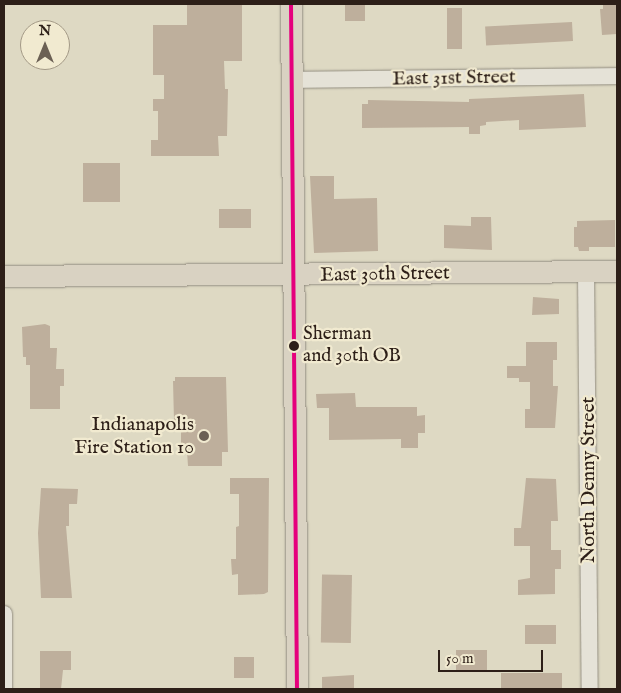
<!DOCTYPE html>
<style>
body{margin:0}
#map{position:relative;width:621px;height:693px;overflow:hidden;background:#ded9c3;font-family:"IM FELL English",serif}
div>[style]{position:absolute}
.building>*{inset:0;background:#beaf9c;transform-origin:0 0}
.roads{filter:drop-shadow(0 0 1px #928d80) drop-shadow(0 0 1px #928d80)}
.minor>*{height:16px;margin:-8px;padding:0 8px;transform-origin:8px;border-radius:8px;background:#e5e2d7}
.major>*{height:21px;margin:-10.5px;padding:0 10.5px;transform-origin:10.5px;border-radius:10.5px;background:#d9d2c2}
.bus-1>*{height:4px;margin:-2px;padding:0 2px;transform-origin:2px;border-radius:2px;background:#e5007d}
.dots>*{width:14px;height:14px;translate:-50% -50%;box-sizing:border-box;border:2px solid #f1ead0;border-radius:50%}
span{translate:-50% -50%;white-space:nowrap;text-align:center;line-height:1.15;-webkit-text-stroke:4.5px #f1ead0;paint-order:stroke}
.bus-label{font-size:19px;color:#2d1f18}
.left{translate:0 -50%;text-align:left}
.street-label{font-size:20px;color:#2d1f18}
.poi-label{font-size:20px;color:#2d1f18}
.right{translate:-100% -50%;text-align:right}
.frame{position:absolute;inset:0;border:5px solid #2d1f18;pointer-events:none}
.north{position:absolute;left:20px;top:20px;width:50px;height:50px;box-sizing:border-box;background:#f1ead0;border:1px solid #a39986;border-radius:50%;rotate:0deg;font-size:14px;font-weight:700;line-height:20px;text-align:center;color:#2d1f18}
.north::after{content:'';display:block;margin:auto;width:18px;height:22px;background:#6b6054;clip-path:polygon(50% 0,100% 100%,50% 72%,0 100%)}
.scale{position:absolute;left:438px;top:650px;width:105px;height:22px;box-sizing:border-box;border:2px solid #2d1f18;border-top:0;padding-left:6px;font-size:15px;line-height:18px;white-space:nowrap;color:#2d1f18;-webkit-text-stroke:4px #f1ead0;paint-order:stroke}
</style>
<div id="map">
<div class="building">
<i style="clip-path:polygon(187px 4px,242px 4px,242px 61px,224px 61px,225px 89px,228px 89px,227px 136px,218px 136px,219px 156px,151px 156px,151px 140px,158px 140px,158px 111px,153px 111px,153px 99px,164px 99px,164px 75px,153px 75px,153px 25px,187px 25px)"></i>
<i style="left:345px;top:4px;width:20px;height:17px"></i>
<i style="clip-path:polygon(603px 4px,617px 4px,617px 34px,602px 35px,600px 9px,603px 9px)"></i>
<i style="left:447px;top:8px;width:15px;height:41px"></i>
<i style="left:572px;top:22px;width:19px;height:87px;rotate:87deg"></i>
<i style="clip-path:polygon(584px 94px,586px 127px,519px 130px,519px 120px,486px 122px,486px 125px,480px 126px,480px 134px,469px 134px,469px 127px,362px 128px,362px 104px,368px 104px,368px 100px,469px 102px,469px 99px)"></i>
<i style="left:83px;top:163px;width:37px;height:39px"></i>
<i style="clip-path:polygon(310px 176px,334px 176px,334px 199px,377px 198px,378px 251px,314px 253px)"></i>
<i style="left:219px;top:209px;width:32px;height:19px"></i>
<i style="clip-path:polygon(471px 217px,491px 217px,492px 250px,444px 248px,444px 225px,471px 226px)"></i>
<i style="clip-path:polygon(615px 220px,615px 247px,589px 247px,589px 251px,579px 251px,578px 247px,574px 247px,574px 227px,577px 227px,577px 221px)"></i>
<i style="clip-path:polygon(533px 297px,559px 299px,559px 314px,532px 315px)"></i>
<i style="clip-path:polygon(45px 324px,50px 326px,50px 348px,57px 348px,56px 369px,64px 369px,64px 386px,60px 386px,60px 409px,30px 409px,30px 365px,26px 365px,26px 357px,23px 357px,22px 327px)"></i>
<i style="clip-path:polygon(526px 342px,557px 342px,557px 360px,553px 360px,553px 386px,558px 386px,555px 428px,525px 428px,525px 409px,530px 409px,530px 382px,519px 382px,519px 378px,507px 378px,507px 366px,526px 366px)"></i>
<i style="clip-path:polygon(175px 377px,226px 377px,228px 452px,222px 452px,222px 466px,188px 466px,187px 451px,181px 451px,181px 421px,174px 421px,173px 381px,175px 381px)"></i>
<i style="clip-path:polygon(355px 393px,356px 407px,417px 407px,417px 416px,425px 415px,425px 433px,418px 433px,418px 448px,401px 448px,401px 439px,329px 440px,329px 408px,317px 408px,316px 394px)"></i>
<i style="clip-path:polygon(230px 478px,269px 478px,268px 592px,264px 594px,238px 595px,238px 574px,232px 575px,231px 559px,236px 559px,236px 527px,239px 526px,239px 494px,230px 494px)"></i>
<i style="clip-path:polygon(526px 478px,556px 479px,558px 521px,551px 521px,551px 550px,561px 550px,561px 569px,555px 569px,555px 594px,518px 595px,518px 580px,530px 578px,530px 546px,514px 546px,514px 528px,521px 528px)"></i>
<i style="clip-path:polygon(41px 488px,78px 489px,77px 504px,69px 504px,69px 526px,66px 526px,72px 598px,41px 598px,38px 533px)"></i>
<i style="left:352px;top:575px;width:68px;height:30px;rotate:91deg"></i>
<i style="left:525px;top:625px;width:31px;height:19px"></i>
<i style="left:456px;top:650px;width:31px;height:21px"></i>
<i style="clip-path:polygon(40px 651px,71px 651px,71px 670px,63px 670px,61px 689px,40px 689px)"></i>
<i style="left:234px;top:657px;width:20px;height:21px"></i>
<i style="left:501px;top:673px;width:61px;height:16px"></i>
<i style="clip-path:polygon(354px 675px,354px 689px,322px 689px,322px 677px)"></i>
</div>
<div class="roads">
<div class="minor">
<i style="left:291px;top:80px;width:326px;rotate:-0.7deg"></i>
<i style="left:586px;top:271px;width:418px;rotate:89.5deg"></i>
<i style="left:4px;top:614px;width:75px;rotate:90deg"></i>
</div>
<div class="major">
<i style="left:291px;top:4px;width:685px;rotate:89.5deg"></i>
<i style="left:4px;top:276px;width:613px;rotate:-0.47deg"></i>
</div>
</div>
<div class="bus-1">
<i style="left:291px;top:4px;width:685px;rotate:89.5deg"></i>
</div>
<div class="dots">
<i style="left:294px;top:346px;background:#2d1f18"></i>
<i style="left:204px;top:436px;background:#6b6054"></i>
</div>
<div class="bus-label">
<span class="left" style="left:303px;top:346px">Sherman<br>and 30th OB</span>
</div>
<div class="street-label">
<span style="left:454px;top:78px;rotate:-1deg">East 31st Street</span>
<span style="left:385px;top:274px;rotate:-1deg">East 30th Street</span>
<span style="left:588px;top:480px;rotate:-90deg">North Denny Street</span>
</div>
<div class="poi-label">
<span class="right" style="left:194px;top:436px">Indianapolis<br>Fire Station 10</span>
</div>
<div class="frame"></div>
<div class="north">N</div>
<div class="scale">50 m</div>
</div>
